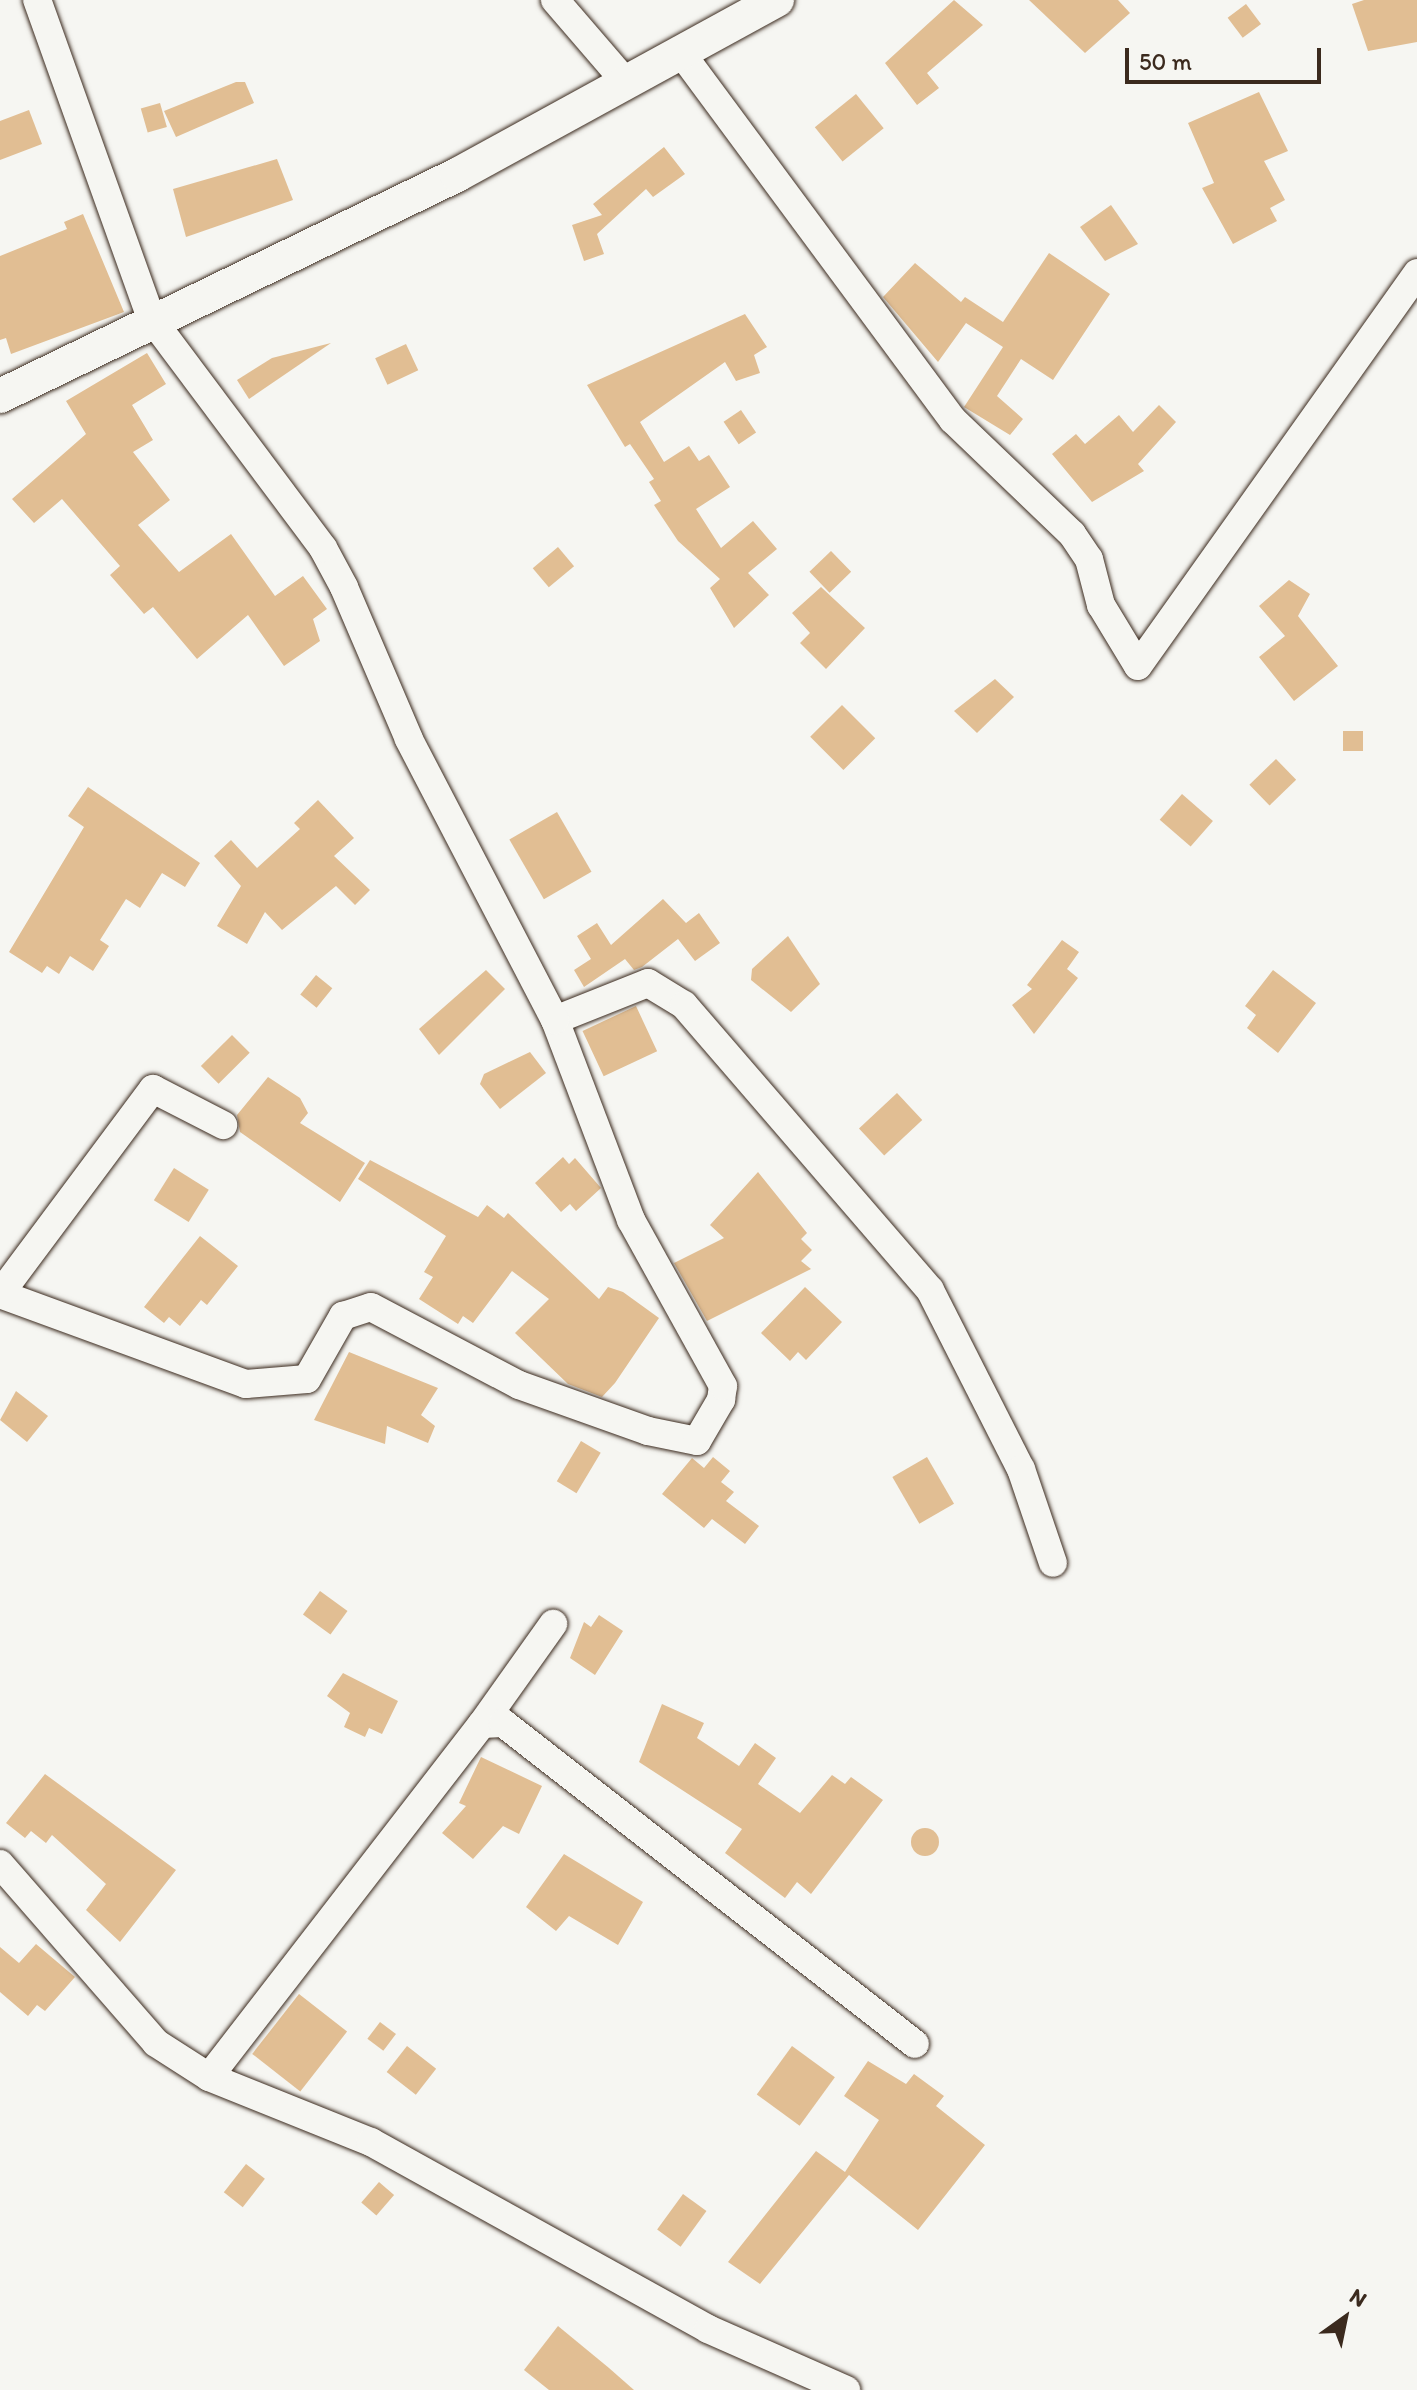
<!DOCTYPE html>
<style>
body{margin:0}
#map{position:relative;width:1417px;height:2390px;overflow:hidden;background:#f6f6f2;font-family:Itim,sans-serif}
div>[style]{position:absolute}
.building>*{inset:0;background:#e1be93;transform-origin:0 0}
.round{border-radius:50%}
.roads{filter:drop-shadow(0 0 2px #3b2a1e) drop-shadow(0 0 2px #3b2a1e)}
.minor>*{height:28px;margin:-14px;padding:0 14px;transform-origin:14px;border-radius:14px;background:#f6f6f2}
.tertiary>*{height:34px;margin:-17px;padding:0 17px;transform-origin:17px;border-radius:17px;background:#f6f6f2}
span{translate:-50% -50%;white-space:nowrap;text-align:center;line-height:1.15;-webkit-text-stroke:6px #f6f6f2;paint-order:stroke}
.north{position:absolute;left:1305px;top:2278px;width:80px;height:80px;-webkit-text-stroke:6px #f6f6f2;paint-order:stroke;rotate:33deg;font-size:22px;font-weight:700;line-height:32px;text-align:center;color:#3b2a1e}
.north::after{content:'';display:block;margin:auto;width:28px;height:36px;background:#3b2a1e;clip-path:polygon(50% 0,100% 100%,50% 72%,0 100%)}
.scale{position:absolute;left:1125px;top:48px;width:196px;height:36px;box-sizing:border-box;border:4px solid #3b2a1e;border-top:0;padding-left:10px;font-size:24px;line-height:28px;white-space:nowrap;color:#3b2a1e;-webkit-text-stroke:6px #f6f6f2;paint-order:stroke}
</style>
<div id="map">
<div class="building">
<i style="clip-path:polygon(954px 0,983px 25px,927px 73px,939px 88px,917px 105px,885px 63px)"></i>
<i style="clip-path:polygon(1029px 0,1118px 0,1130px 13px,1085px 53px)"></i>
<i style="clip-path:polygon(1364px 0,1417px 0,1417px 42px,1368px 51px,1352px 4px)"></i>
<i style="left:1246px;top:4px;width:25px;height:23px;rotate:53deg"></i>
<i style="clip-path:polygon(236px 82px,245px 82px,254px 103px,176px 137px,164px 111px)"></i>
<i style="clip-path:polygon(1259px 92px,1288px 151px,1264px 161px,1285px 200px,1270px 208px,1277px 221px,1233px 244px,1202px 188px,1214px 183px,1188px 123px)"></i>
<i style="left:856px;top:94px;width:44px;height:53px;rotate:51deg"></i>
<i style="left:160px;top:103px;width:25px;height:20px;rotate:74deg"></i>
<i style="clip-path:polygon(29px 110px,42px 144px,0 160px,0 121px)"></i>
<i style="clip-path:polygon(664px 147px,685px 174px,653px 197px,646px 189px,597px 234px,604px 254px,584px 261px,572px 225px,602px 215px,593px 204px)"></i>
<i style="clip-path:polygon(277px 159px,293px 200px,186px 237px,173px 189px)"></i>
<i style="clip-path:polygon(1111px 205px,1138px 244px,1105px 261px,1080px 227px)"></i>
<i style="clip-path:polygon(83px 214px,124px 312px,11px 354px,6px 338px,0 340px,0 256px,67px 229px,64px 222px)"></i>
<i style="clip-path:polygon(1049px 253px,1110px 294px,1053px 380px,1021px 359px,997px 396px,1023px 419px,1010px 435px,964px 407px,1003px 347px,966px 323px,938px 362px,883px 297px,915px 263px,961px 302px,965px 297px,1003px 322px)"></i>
<i style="clip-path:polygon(745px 314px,767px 347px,754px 355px,760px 373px,736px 381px,725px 362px,640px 422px,664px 462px,689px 446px,699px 461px,709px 455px,730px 487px,696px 509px,721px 548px,753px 521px,777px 549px,748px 573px,769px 595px,734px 628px,710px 588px,720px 579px,678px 541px,654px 505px,661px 501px,649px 482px,654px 479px,630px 444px,625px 447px,587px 385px)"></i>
<i style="clip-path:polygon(331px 343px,249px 399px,237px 380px,272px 358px)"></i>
<i style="left:406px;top:344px;width:29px;height:34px;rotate:65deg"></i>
<i style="clip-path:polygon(147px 353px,166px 384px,132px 405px,153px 440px,133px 452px,170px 500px,138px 525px,179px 572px,231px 534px,275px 596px,303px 576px,327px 609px,313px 619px,320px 641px,284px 666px,248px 615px,197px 659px,153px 607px,144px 614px,110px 575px,120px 566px,62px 499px,34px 523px,12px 499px,86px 434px,66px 401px)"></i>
<i style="clip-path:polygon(1159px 405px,1176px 422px,1138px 464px,1144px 471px,1092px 502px,1052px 454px,1076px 434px,1085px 444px,1119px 415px,1133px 432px)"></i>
<i style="left:741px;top:410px;width:27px;height:21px;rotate:56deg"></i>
<i style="left:558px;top:547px;width:25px;height:33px;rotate:50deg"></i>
<i style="left:831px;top:551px;width:29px;height:30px;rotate:46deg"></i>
<i style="clip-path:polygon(1289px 580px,1310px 594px,1298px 616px,1338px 666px,1294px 701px,1259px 657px,1285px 636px,1259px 606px)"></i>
<i style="clip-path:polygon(821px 587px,865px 628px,826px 669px,800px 643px,810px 633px,792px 613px)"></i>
<i style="clip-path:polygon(995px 679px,1014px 697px,977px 733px,954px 711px)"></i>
<i style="left:842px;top:705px;width:47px;height:45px;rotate:45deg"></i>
<i style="left:1343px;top:731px;width:20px;height:20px"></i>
<i style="left:1276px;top:759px;width:29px;height:37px;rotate:46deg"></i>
<i style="clip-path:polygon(88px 787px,200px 863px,185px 887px,162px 873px,140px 908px,126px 899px,100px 940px,109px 946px,93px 971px,70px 956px,59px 974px,47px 966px,42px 973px,9px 952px,84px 827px,68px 816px)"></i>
<i style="left:1182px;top:794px;width:41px;height:34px;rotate:41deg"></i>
<i style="clip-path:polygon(318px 800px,354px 838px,334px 856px,370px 890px,355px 905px,336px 886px,282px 930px,265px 912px,247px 944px,217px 926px,241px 886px,214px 856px,231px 840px,257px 868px,300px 829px,294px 823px)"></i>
<i style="left:557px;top:812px;width:69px;height:55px;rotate:60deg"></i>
<i style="clip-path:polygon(663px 899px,686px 923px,699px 913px,720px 943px,695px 961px,678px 939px,642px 967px,634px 970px,625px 959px,584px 987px,574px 970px,591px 959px,577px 936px,597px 923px,611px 945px)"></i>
<i style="clip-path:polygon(788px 936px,820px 984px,791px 1012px,751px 980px,752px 969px)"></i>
<i style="clip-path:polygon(1062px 940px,1079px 952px,1067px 969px,1078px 978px,1034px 1034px,1012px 1005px,1032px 989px,1027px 985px)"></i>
<i style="clip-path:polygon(486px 970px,505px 989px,439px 1055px,419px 1029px)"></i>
<i style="clip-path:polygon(1273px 970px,1316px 1003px,1278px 1053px,1247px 1028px,1256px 1015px,1245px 1006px)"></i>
<i style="left:316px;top:975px;width:21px;height:25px;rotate:39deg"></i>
<i style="left:636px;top:1006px;width:50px;height:59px;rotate:65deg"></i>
<i style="left:232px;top:1035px;width:25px;height:44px;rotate:45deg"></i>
<i style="clip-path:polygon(530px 1052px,546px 1073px,500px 1109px,480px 1084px,484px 1074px)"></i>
<i style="clip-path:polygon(268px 1077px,300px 1098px,308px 1113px,300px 1123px,365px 1163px,340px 1202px,240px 1132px,237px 1115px)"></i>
<i style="left:897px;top:1093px;width:37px;height:52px;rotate:47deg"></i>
<i style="clip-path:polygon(563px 1157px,569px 1164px,575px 1158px,601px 1188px,576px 1211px,570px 1204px,561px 1212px,535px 1183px)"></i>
<i style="clip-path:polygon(370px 1160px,478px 1217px,487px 1205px,504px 1218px,508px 1213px,599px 1299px,608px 1287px,623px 1292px,659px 1318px,615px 1383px,602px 1397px,568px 1384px,515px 1333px,549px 1299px,512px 1271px,473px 1323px,463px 1316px,458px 1324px,419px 1299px,433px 1277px,424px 1272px,446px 1236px,358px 1179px)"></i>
<i style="left:174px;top:1168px;width:41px;height:38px;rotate:32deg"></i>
<i style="clip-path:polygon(758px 1172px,807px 1233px,801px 1239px,812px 1250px,801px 1261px,811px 1269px,707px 1321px,674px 1263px,724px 1238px,710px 1225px)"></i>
<i style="clip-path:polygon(200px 1236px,238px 1266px,207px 1305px,201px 1300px,180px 1326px,169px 1317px,164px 1323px,144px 1307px)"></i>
<i style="clip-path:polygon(805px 1287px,842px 1322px,806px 1360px,798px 1352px,790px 1361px,761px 1333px)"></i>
<i style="clip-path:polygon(349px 1352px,438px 1388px,421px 1415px,435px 1426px,428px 1443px,387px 1426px,385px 1444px,314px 1420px)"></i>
<i style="clip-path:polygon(16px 1391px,48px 1416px,27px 1442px,0 1420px)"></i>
<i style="left:581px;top:1441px;width:23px;height:47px;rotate:31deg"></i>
<i style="clip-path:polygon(713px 1457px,730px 1471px,721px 1482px,734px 1492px,726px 1501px,759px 1526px,745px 1544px,712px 1519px,704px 1528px,662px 1494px,692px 1458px,704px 1468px)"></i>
<i style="left:927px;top:1457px;width:54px;height:40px;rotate:60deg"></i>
<i style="left:320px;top:1591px;width:34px;height:29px;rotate:36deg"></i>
<i style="clip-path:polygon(599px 1615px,623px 1631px,595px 1675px,570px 1658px,584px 1622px,591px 1627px)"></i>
<i style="clip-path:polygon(343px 1673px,398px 1701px,382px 1734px,369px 1728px,365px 1737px,344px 1727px,350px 1713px,327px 1696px)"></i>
<i style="clip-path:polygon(662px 1704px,704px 1723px,697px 1738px,739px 1766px,755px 1743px,776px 1758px,758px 1784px,800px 1813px,832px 1775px,845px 1784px,851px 1777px,883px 1800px,811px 1894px,797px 1882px,785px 1898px,725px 1853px,742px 1829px,639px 1762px)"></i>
<i style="clip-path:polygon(481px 1757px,542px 1786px,519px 1834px,503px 1826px,473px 1859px,442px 1833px,466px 1806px,459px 1803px)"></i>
<i style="clip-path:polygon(45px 1774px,176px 1870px,120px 1942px,86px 1910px,106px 1884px,52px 1835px,46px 1843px,31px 1831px,25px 1838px,6px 1823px)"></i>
<i class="round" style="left:911px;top:1828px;width:28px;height:28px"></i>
<i style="clip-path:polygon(564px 1854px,643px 1902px,618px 1945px,569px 1916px,556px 1931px,526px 1907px)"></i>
<i style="clip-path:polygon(36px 1944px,75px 1977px,45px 2011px,37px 2005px,28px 2016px,0 1992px,0 1947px,19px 1963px)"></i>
<i style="left:299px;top:1994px;width:61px;height:76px;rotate:38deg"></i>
<i style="left:380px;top:2022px;width:20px;height:21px;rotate:37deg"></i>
<i style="left:407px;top:2046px;width:37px;height:33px;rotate:38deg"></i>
<i style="left:792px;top:2046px;width:53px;height:60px;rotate:36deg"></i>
<i style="clip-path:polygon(868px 2061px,906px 2084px,914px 2074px,944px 2096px,936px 2106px,985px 2145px,918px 2230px,849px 2175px,760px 2284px,728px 2262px,816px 2151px,845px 2172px,879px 2120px,844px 2096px)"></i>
<i style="left:246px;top:2164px;width:24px;height:36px;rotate:38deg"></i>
<i style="left:379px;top:2182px;width:20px;height:27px;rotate:41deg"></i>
<i style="left:683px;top:2194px;width:29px;height:44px;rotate:36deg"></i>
<i style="clip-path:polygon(558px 2326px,609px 2368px,634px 2390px,549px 2390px,524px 2370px)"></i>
</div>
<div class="roads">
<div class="minor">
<i style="left:555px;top:0;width:104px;rotate:49.3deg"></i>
<i style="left:682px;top:54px;width:455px;rotate:53.5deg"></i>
<i style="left:953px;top:420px;width:165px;rotate:43.8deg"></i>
<i style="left:1072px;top:534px;width:30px;rotate:56deg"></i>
<i style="left:1089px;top:559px;width:48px;rotate:75.4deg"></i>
<i style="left:1101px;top:605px;width:71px;rotate:58.8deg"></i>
<i style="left:1138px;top:666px;width:482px;rotate:-54.6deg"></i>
<i style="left:555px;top:1020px;width:100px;rotate:-21.7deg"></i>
<i style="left:648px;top:983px;width:42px;rotate:31.4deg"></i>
<i style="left:684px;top:1005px;width:376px;rotate:49.2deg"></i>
<i style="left:930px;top:1290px;width:201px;rotate:63.1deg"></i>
<i style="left:1021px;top:1469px;width:99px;rotate:71.2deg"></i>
<i style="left:0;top:1294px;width:262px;rotate:20.1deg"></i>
<i style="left:246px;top:1384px;width:61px;rotate:-4.7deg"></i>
<i style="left:307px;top:1379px;width:73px;rotate:-60.3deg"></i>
<i style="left:343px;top:1316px;width:29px;rotate:-18deg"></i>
<i style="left:371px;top:1307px;width:167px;rotate:27.8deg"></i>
<i style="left:519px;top:1385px;width:137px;rotate:19.6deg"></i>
<i style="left:648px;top:1431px;width:50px;rotate:11.5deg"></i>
<i style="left:697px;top:1441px;width:48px;rotate:-59.7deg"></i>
<i style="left:721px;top:1400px;width:14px;rotate:-82deg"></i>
<i style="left:723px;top:1386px;width:190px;rotate:-119deg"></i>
<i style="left:631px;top:1220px;width:214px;rotate:-110.8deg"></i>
<i style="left:555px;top:1020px;width:317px;rotate:-117.5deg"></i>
<i style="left:409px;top:739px;width:165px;rotate:-113.2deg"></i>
<i style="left:344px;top:587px;width:44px;rotate:-118.3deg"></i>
<i style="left:323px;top:548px;width:287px;rotate:-126.8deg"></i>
<i style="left:151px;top:318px;width:338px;rotate:-109.7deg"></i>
<i style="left:0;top:1294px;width:256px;rotate:-53.3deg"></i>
<i style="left:153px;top:1089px;width:79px;rotate:27.2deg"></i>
<i style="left:482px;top:1724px;width:123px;rotate:-54.6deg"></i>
<i style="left:0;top:1864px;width:237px;rotate:48.9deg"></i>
<i style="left:156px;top:2043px;width:63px;rotate:32.7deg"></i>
<i style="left:209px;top:2077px;width:175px;rotate:21.9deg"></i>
<i style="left:371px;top:2142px;width:385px;rotate:29deg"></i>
<i style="left:708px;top:2329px;width:151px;rotate:23.8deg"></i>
<i style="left:209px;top:2077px;width:446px;rotate:-52.3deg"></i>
<i style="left:482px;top:1724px;width:21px;rotate:-3deg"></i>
<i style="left:503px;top:1723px;width:522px;rotate:37.92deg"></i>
</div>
<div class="tertiary">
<i style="left:0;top:396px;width:508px;rotate:-25.81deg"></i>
<i style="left:457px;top:175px;width:365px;rotate:-28.7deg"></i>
</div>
</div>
<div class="north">N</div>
<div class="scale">50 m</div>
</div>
